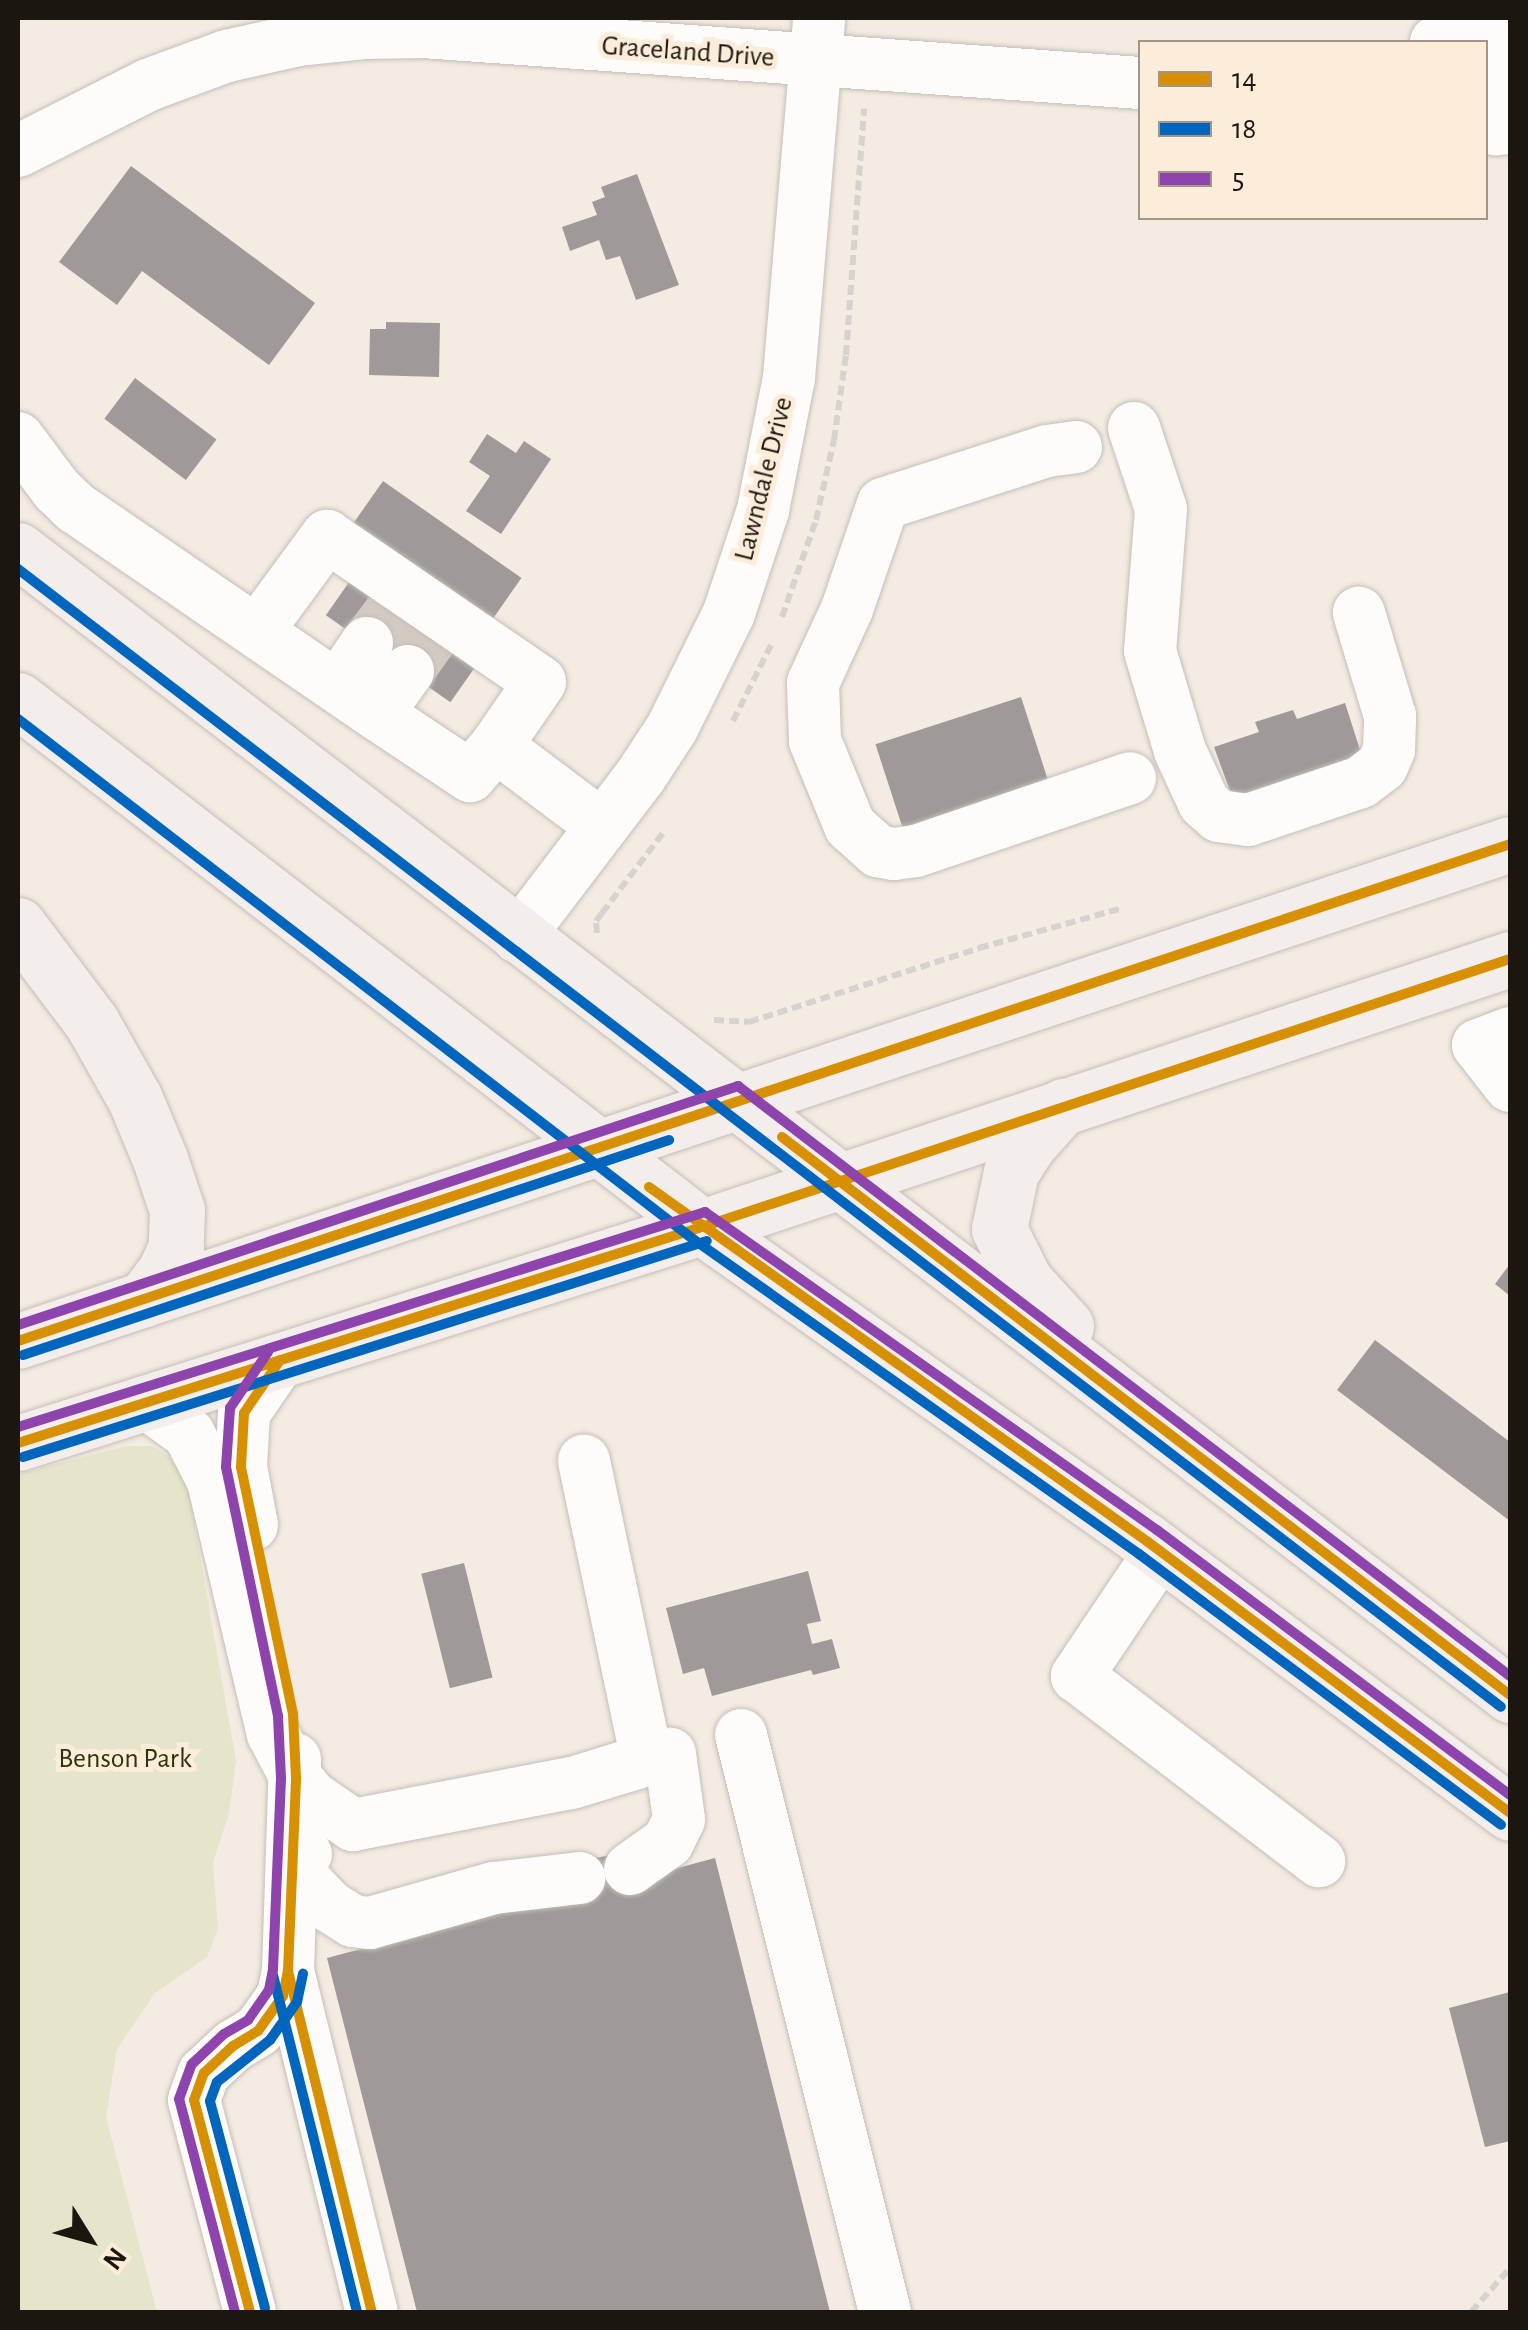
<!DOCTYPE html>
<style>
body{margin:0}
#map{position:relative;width:1528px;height:2330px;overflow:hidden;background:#f4ebe2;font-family:"Alegreya Sans",sans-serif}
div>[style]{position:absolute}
.green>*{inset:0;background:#e4e5ca}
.building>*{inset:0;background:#9f9a99;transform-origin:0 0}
.minor-tunnel>*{height:52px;margin-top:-26px;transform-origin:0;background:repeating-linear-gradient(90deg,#d3cbc2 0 52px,transparent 0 78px)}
.path>*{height:6px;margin-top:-3px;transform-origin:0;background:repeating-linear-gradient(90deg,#d5d2cf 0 10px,transparent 0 15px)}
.roads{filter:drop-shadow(0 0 2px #c5beb7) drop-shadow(0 0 2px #c5beb7)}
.minor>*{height:52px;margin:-26px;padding:0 26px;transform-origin:26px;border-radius:26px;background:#fdfcfb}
.major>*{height:55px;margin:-27.5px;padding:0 27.5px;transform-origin:27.5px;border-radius:27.5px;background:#f3edec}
.bus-1>*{height:10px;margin:-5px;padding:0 5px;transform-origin:5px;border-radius:5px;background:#d69002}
.bus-2>*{height:10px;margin:-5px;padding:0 5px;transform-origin:5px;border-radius:5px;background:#0065bd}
.bus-3>*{height:10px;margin:-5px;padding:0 5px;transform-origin:5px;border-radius:5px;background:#8e44ad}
span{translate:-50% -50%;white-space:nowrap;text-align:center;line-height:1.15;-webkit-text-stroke:10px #fcecda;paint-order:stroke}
.street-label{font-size:28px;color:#1b1610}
.park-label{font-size:28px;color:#2f360e}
.frame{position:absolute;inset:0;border:20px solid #1b1610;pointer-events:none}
.legend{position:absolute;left:1138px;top:40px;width:350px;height:180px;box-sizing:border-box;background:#fcecda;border:2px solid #a29689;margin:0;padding:12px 18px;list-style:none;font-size:30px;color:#1b1610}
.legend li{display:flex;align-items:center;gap:20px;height:50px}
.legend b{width:50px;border:2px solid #a29689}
.north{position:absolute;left:40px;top:2190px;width:100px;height:100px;-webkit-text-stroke:8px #fcecda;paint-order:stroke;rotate:127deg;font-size:28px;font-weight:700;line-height:40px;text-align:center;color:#1b1610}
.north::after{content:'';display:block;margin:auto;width:35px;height:45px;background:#1b1610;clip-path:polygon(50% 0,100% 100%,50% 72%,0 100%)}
</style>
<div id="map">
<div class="green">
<i style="clip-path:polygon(126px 1446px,152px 1446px,169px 1457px,187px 1482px,236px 1761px,229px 1813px,213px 1863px,218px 1929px,207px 1957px,155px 1993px,117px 2049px,106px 2117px,157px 2312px,18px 2312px,18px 1474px)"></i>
</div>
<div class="building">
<i style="clip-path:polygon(131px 166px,315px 303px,269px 365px,142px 271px,117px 305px,59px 262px)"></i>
<i style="clip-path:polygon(637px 174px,679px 285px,636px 300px,620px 256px,606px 260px,599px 240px,570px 251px,562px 227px,597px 215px,592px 202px,605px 197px,601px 187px)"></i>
<i style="clip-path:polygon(386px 322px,440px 323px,439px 377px,369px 375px,370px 329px,386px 329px)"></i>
<i style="left:135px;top:378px;width:102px;height:51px;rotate:37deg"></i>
<i style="clip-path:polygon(487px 434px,516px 453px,524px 441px,551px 459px,501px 534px,466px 511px,490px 476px,469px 462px)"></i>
<i style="left:383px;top:481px;width:169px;height:65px;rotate:35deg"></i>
<i style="left:354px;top:575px;width:152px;height:49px;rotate:35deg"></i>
<i style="left:1021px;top:697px;width:98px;height:153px;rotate:72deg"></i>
<i style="clip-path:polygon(1345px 703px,1363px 759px,1234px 802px,1214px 747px,1259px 732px,1255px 722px,1293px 710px,1297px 719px)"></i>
<i style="clip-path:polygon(1510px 1264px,1510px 1296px,1495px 1284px)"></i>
<i style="clip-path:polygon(1375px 1340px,1510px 1442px,1510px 1521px,1337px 1390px)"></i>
<i style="left:464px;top:1563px;width:118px;height:44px;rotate:76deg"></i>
<i style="clip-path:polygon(808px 1571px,821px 1621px,807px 1624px,812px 1644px,832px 1639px,840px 1668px,813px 1675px,811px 1670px,712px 1696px,704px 1668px,683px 1674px,666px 1608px)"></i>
<i style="clip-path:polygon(626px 1852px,633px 1880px,715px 1858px,830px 2312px,417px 2312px,327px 1958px,582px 1890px,575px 1862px)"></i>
<i style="clip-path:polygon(1510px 1992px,1510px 2141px,1485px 2147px,1449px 2008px)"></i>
</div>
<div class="minor-tunnel">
<i style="left:367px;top:643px;width:49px;rotate:-53.4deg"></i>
<i style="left:408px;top:671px;width:48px;rotate:-54.3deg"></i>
</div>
<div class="path">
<i style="left:782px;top:617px;width:103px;rotate:-70.7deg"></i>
<i style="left:816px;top:520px;width:82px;rotate:-77.3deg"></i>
<i style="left:834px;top:440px;width:86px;rotate:-82deg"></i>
<i style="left:846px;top:355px;width:247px;rotate:-85.8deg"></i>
<i style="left:733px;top:721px;width:87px;rotate:-63.4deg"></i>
<i style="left:597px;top:933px;width:12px;rotate:-95deg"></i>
<i style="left:596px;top:921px;width:10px;rotate:-53deg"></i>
<i style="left:602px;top:913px;width:101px;rotate:-52.7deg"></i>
<i style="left:714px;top:1020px;width:35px;rotate:3deg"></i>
<i style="left:749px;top:1022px;width:242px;rotate:-17.8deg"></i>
<i style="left:979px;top:948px;width:146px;rotate:-15.5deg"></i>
<i style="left:1471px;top:2312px;width:59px;rotate:-48.4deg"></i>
</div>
<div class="roads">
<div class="minor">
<i style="left:1436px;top:42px;width:78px;rotate:-18deg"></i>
<i style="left:1486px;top:48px;width:82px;rotate:83deg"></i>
<i style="left:1496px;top:129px;width:14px;rotate:-4deg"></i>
<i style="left:18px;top:151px;width:146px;rotate:-26.9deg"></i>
<i style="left:148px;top:85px;width:84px;rotate:-20.2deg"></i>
<i style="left:227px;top:56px;width:74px;rotate:-12.5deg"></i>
<i style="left:299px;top:40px;width:65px;rotate:-6.1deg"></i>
<i style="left:364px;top:33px;width:59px;rotate:-1deg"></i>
<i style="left:423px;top:32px;width:719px;rotate:4.07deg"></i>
<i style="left:1134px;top:428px;width:85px;rotate:71.6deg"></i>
<i style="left:1161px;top:509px;width:142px;rotate:94.4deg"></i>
<i style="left:1150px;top:651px;width:104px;rotate:73.3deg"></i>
<i style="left:1180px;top:751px;width:57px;rotate:65.2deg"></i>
<i style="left:1204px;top:803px;width:20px;rotate:41deg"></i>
<i style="left:1219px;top:816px;width:29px;rotate:8deg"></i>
<i style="left:1248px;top:820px;width:119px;rotate:-18.6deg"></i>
<i style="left:1361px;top:782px;width:26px;rotate:-37deg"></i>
<i style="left:1382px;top:766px;width:17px;rotate:-66deg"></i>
<i style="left:1389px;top:750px;width:34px;rotate:-88deg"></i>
<i style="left:1390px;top:716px;width:108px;rotate:-106.8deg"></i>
<i style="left:18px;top:438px;width:64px;rotate:53.3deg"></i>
<i style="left:56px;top:489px;width:28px;rotate:44deg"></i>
<i style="left:76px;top:508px;width:365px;rotate:34.4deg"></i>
<i style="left:377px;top:714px;width:112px;rotate:33.7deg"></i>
<i style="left:470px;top:776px;width:40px;rotate:-49deg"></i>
<i style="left:496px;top:746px;width:133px;rotate:37deg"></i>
<i style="left:1076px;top:447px;width:29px;rotate:172deg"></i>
<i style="left:1047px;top:451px;width:172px;rotate:162.1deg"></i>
<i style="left:883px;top:504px;width:111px;rotate:108.9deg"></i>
<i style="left:847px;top:609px;width:81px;rotate:114.7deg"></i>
<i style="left:813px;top:683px;width:58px;rotate:88deg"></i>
<i style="left:815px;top:741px;width:92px;rotate:67.6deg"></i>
<i style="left:850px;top:826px;width:38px;rotate:42deg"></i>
<i style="left:878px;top:851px;width:16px;rotate:11deg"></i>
<i style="left:894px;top:854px;width:22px;rotate:-8deg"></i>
<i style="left:916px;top:851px;width:226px;rotate:-18.8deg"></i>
<i style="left:258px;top:630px;width:117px;rotate:-53.7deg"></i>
<i style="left:327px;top:536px;width:258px;rotate:34.4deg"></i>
<i style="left:540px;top:682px;width:78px;rotate:124.5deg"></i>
<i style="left:338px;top:686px;width:52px;rotate:-56deg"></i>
<i style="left:377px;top:714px;width:53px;rotate:-54.2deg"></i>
<i style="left:518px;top:937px;width:201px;rotate:-52.7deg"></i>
<i style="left:640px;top:777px;width:59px;rotate:-56.9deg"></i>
<i style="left:672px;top:728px;width:128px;rotate:-63.6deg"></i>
<i style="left:729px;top:613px;width:108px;rotate:-71.7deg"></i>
<i style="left:763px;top:510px;width:135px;rotate:-78.9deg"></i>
<i style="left:789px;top:378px;width:361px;rotate:-85.2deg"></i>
<i style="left:1510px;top:1033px;width:34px;rotate:159deg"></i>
<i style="left:1478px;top:1045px;width:52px;rotate:52deg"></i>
<i style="left:145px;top:1402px;width:54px;rotate:36deg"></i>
<i style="left:189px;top:1434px;width:53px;rotate:62.9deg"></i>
<i style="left:213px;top:1481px;width:260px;rotate:76.7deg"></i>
<i style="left:273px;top:1734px;width:50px;rotate:62.4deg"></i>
<i style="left:296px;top:1778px;width:25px;rotate:50deg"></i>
<i style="left:312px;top:1797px;width:50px;rotate:34.3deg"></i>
<i style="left:353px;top:1825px;width:223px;rotate:-10.9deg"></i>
<i style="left:572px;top:1783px;width:78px;rotate:-17deg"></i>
<i style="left:647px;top:1760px;width:306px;rotate:-101.9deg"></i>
<i style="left:252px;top:1525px;width:59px;rotate:-100.7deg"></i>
<i style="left:241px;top:1467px;width:54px;rotate:-86.8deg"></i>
<i style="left:244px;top:1413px;width:64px;rotate:-55.8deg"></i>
<i style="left:1161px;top:1551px;width:151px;rotate:123.9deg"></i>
<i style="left:1077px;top:1676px;width:305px;rotate:37.4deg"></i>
<i style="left:741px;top:1735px;width:595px;rotate:75.99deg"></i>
<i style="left:306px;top:1854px;width:19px;rotate:137deg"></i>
<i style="left:292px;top:1867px;width:54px;rotate:46.5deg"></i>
<i style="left:329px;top:1906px;width:28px;rotate:32deg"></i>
<i style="left:353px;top:1921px;width:17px;rotate:7deg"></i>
<i style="left:370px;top:1923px;width:129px;rotate:-15.8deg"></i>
<i style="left:494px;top:1888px;width:86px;rotate:-6.7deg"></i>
<i style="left:630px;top:1869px;width:47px;rotate:-35.4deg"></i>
<i style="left:668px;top:1842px;width:25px;rotate:-64deg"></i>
<i style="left:679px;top:1819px;width:66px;rotate:-97.9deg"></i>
<i style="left:288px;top:1971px;width:351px;rotate:76.2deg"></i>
<i style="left:250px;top:2312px;width:219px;rotate:-104.8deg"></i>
<i style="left:194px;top:2100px;width:29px;rotate:-70deg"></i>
<i style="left:204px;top:2073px;width:40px;rotate:-43deg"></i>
<i style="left:233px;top:2046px;width:29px;rotate:-31deg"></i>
<i style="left:258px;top:2031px;width:43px;rotate:-54.5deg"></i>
<i style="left:283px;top:1996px;width:25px;rotate:-79deg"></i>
<i style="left:288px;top:1971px;width:212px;rotate:-88.1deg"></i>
</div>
<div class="major">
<i style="left:18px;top:550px;width:1881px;rotate:37.5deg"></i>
<i style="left:18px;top:700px;width:863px;rotate:37.61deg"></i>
<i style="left:702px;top:1227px;width:546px;rotate:35.23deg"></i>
<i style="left:1148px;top:1542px;width:452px;rotate:36.8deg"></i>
<i style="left:18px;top:925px;width:123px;rotate:52.9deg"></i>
<i style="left:92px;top:1023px;width:87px;rotate:60.5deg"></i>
<i style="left:135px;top:1099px;width:65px;rotate:67.4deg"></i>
<i style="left:160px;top:1159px;width:54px;rotate:71.6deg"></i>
<i style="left:177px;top:1210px;width:37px;rotate:92deg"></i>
<i style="left:176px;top:1247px;width:26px;rotate:115deg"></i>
<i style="left:165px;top:1271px;width:35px;rotate:127deg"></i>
<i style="left:1063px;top:1106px;width:51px;rotate:131.8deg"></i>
<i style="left:1029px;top:1144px;width:33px;rotate:123deg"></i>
<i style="left:1011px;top:1172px;width:58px;rotate:101.9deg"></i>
<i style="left:999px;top:1229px;width:58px;rotate:63.4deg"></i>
<i style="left:1025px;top:1281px;width:61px;rotate:47.7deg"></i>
<i style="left:18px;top:1341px;width:1573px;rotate:-18.42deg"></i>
<i style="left:18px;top:1443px;width:717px;rotate:-17.53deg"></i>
<i style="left:702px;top:1227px;width:851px;rotate:-18.35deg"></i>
</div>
</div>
<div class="bus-1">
<i style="left:782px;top:1137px;width:917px;rotate:37.47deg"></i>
<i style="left:649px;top:1187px;width:612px;rotate:35.43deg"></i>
<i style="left:1148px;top:1542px;width:452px;rotate:36.8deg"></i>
<i style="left:18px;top:1341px;width:1573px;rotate:-18.42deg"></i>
<i style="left:18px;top:1443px;width:717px;rotate:-17.53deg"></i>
<i style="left:702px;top:1227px;width:851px;rotate:-18.35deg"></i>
<i style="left:288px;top:1971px;width:351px;rotate:76.2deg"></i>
<i style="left:250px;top:2312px;width:219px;rotate:-104.8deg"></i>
<i style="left:194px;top:2100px;width:29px;rotate:-70deg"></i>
<i style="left:204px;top:2073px;width:40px;rotate:-43deg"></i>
<i style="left:233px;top:2046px;width:29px;rotate:-31deg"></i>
<i style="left:258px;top:2031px;width:43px;rotate:-54.5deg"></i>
<i style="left:283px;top:1996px;width:25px;rotate:-79deg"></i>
<i style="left:288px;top:1971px;width:193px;rotate:-87.6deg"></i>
<i style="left:296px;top:1778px;width:64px;rotate:-92.7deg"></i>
<i style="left:293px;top:1714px;width:252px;rotate:-101.9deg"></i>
<i style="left:241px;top:1467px;width:54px;rotate:-86.8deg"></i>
<i style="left:244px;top:1413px;width:64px;rotate:-55.8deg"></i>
</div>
<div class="bus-2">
<i style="left:18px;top:569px;width:1869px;rotate:37.5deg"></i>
<i style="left:18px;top:719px;width:852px;rotate:37.61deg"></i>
<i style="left:693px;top:1239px;width:546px;rotate:35.23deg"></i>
<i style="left:1139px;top:1554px;width:452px;rotate:36.8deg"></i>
<i style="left:23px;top:1355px;width:681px;rotate:-18.41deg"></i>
<i style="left:23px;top:1457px;width:717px;rotate:-17.53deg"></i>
<i style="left:273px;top:1975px;width:347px;rotate:76deg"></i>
<i style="left:265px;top:2308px;width:214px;rotate:-104.9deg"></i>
<i style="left:210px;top:2101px;width:20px;rotate:-70deg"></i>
<i style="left:217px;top:2082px;width:68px;rotate:-38.4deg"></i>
<i style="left:270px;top:2040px;width:47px;rotate:-54.6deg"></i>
<i style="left:297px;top:2002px;width:29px;rotate:-78deg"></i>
</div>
<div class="bus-3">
<i style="left:18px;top:1325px;width:759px;rotate:-18.36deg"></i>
<i style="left:738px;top:1086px;width:972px;rotate:37.39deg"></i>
<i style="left:18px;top:1427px;width:720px;rotate:-17.38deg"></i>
<i style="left:705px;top:1212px;width:553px;rotate:35.13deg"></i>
<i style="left:1157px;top:1530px;width:441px;rotate:36.9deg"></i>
<i style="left:235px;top:2312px;width:220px;rotate:-104.7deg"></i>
<i style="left:179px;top:2099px;width:37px;rotate:-70deg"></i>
<i style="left:192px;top:2064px;width:44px;rotate:-43.2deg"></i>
<i style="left:224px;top:2034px;width:28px;rotate:-30deg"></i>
<i style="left:248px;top:2020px;width:37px;rotate:-55deg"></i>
<i style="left:269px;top:1990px;width:21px;rotate:-79deg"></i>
<i style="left:273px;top:1969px;width:191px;rotate:-87.6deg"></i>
<i style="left:281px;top:1778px;width:62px;rotate:-92.8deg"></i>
<i style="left:278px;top:1716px;width:254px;rotate:-101.8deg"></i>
<i style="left:226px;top:1467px;width:59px;rotate:-86.1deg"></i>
<i style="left:230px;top:1408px;width:68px;rotate:-55.8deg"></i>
</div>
<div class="street-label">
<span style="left:688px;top:52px;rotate:4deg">Graceland Drive</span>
<span style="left:764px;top:479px;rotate:-76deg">Lawndale Drive</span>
</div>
<div class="park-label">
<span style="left:125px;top:1759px">Benson Park</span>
</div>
<div class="frame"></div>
<ul class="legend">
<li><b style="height:12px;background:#d69002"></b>14</li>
<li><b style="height:12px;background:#0065bd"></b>18</li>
<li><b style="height:12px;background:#8e44ad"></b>5</li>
</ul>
<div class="north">N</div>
</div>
